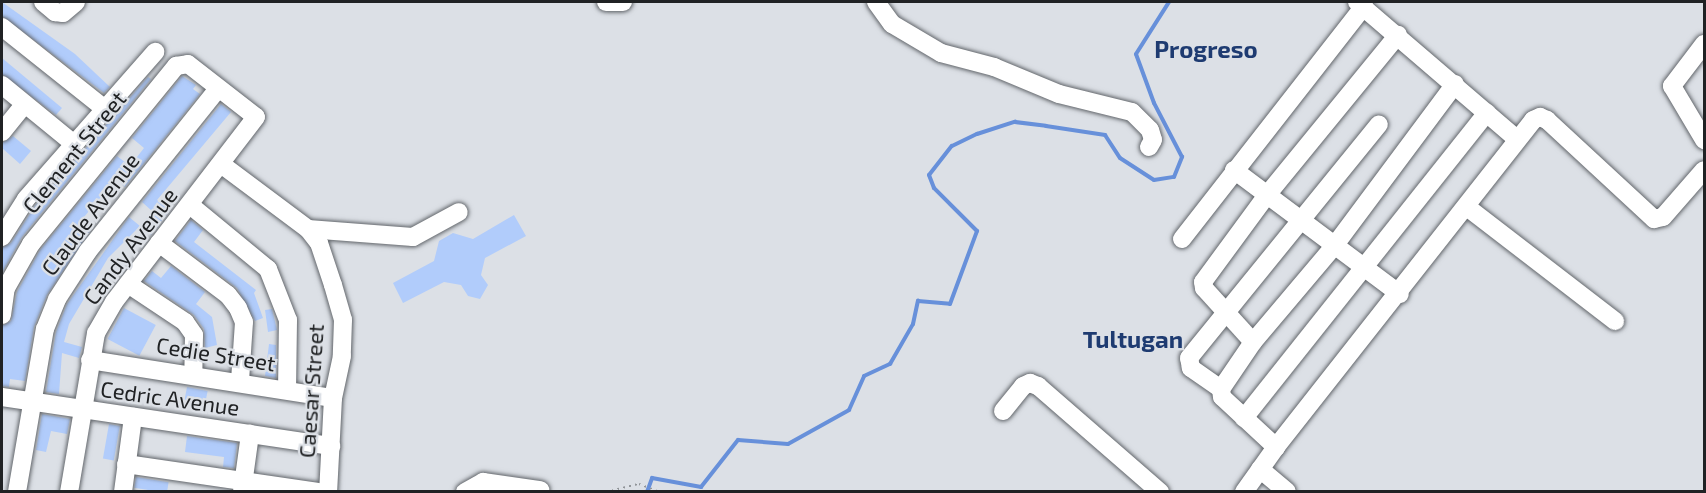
<!DOCTYPE html>
<style>
body{margin:0}
#map{position:relative;width:1706px;height:493px;overflow:hidden;background:#dce0e6;font-family:"Exo 2",sans-serif}
div>[style]{position:absolute}
.stream>*{height:4px;margin:-2px;padding:0 2px;transform-origin:2px;border-radius:2px;background:#6790da}
.building>*{inset:0;background:#b1ccfb;transform-origin:0 0}
.path>*{height:2px;margin-top:-1px;transform-origin:0;background:repeating-linear-gradient(90deg,#919599 0 1.5px,transparent 0 6px)}
.roads{filter:drop-shadow(0 0 2px #62666b) drop-shadow(0 0 2px #62666b)}
.minor>*{height:18px;margin:-9px;padding:0 9px;transform-origin:9px;border-radius:9px;background:#fff}
span{translate:-50% -50%;white-space:nowrap;text-align:center;line-height:1.15;-webkit-text-stroke:4.5px #dce0e6;paint-order:stroke}
.street-label{font-size:22px;color:#202224}
.neighbourhood-label{font-size:24px;color:#1e3b71;font-weight:700}
.frame{position:absolute;inset:0;border:3px solid #202224;pointer-events:none}
</style>
<div id="map">
<div class="stream">
<i style="left:647px;top:492px;width:15px;rotate:-70deg"></i>
<i style="left:652px;top:478px;width:50px;rotate:10.4deg"></i>
<i style="left:701px;top:487px;width:60px;rotate:-51.8deg"></i>
<i style="left:738px;top:440px;width:50px;rotate:4.6deg"></i>
<i style="left:788px;top:444px;width:70px;rotate:-29.1deg"></i>
<i style="left:849px;top:410px;width:37px;rotate:-66deg"></i>
<i style="left:864px;top:376px;width:29px;rotate:-25deg"></i>
<i style="left:890px;top:364px;width:46px;rotate:-60.1deg"></i>
<i style="left:913px;top:324px;width:24px;rotate:-78deg"></i>
<i style="left:918px;top:301px;width:32px;rotate:5deg"></i>
<i style="left:950px;top:304px;width:78px;rotate:-69.7deg"></i>
<i style="left:977px;top:231px;width:61px;rotate:-135deg"></i>
<i style="left:934px;top:188px;width:14px;rotate:-111deg"></i>
<i style="left:929px;top:175px;width:37px;rotate:-52deg"></i>
<i style="left:952px;top:146px;width:28px;rotate:-26deg"></i>
<i style="left:977px;top:134px;width:40px;rotate:-18deg"></i>
<i style="left:1015px;top:122px;width:31px;rotate:7deg"></i>
<i style="left:1046px;top:126px;width:60px;rotate:8.7deg"></i>
<i style="left:1105px;top:135px;width:27px;rotate:57deg"></i>
<i style="left:1120px;top:158px;width:40px;rotate:32.9deg"></i>
<i style="left:1154px;top:180px;width:20px;rotate:-9deg"></i>
<i style="left:1174px;top:177px;width:22px;rotate:-68deg"></i>
<i style="left:1182px;top:157px;width:61px;rotate:-117.4deg"></i>
<i style="left:1154px;top:103px;width:52px;rotate:-110.2deg"></i>
<i style="left:1136px;top:54px;width:62px;rotate:-57.6deg"></i>
</div>
<div class="building">
<i style="clip-path:polygon(2px 2px,75px 54px,110px 87px,104px 93px,2px 16px)"></i>
<i style="clip-path:polygon(2px 58px,62px 108px,56px 115px,2px 74px)"></i>
<i style="clip-path:polygon(182px 76px,196px 85px,193px 89px,200px 94px,125px 187px,116px 179px,84px 217px,94px 225px,47px 295px,34px 327px,25px 381px,10px 379px,9px 387px,2px 386px,2px 326px,11px 321px,17px 292px,40px 250px,117px 156px,130px 166px,144px 148px,132px 138px)"></i>
<i style="clip-path:polygon(148px 77px,151px 79px,22px 237px,2px 273px,2px 248px,11px 243px,35px 206px)"></i>
<i style="clip-path:polygon(221px 104px,231px 112px,157px 200px,170px 210px,151px 235px,141px 226px,152px 211px,142px 202px)"></i>
<i style="clip-path:polygon(13px 136px,31px 151px,20px 164px,2px 148px,2px 143px)"></i>
<i style="clip-path:polygon(514px 215px,526px 236px,485px 258px,481px 275px,488px 285px,480px 299px,468px 296px,461px 285px,444px 282px,403px 303px,393px 283px,434px 261px,439px 241px,453px 233px,473px 239px)"></i>
<i style="clip-path:polygon(129px 217px,140px 226px,108px 258px,69px 324px,64px 342px,82px 347px,79px 358px,62px 353px,59px 394px,46px 392px,56px 332px,67px 304px)"></i>
<i style="clip-path:polygon(191px 220px,203px 230px,194px 242px,256px 290px,254px 293px,263px 318px,255px 321px,237px 288px,175px 241px)"></i>
<i style="clip-path:polygon(171px 266px,205px 292px,196px 304px,212px 317px,217px 345px,205px 348px,204px 329px,194px 315px,144px 281px,152px 271px,161px 278px)"></i>
<i style="left:124px;top:308px;width:36px;height:35px;rotate:28deg"></i>
<i style="clip-path:polygon(272px 309px,277px 330px,268px 332px,265px 310px)"></i>
<i style="clip-path:polygon(269px 344px,276px 345px,276px 378px,265px 376px)"></i>
<i style="left:187px;top:387px;width:21px;height:13px;rotate:11deg"></i>
<i style="clip-path:polygon(42px 414px,70px 419px,67px 434px,51px 431px,46px 452px,36px 450px)"></i>
<i style="left:109px;top:424px;width:11px;height:35px;rotate:10deg"></i>
<i style="clip-path:polygon(187px 436px,237px 443px,234px 468px,223px 467px,224px 457px,185px 452px)"></i>
<i style="left:136px;top:477px;width:33px;height:11px;rotate:9deg"></i>
</div>
<div class="path">
<i style="left:606px;top:492px;width:34px;rotate:-14deg"></i>
<i style="left:639px;top:484px;width:22px;rotate:21deg"></i>
</div>
<div class="roads">
<div class="minor">
<i style="left:43px;top:2px;width:16px;rotate:40deg"></i>
<i style="left:55px;top:12px;width:8px;rotate:7deg"></i>
<i style="left:63px;top:13px;width:17px;rotate:-40deg"></i>
<i style="left:606px;top:2px;width:17px"></i>
<i style="left:876px;top:2px;width:27px;rotate:54deg"></i>
<i style="left:892px;top:24px;width:57px;rotate:30.6deg"></i>
<i style="left:941px;top:53px;width:55px;rotate:14.8deg"></i>
<i style="left:994px;top:67px;width:70px;rotate:22.6deg"></i>
<i style="left:1059px;top:94px;width:75px;rotate:13.9deg"></i>
<i style="left:1132px;top:112px;width:25px;rotate:45deg"></i>
<i style="left:1150px;top:130px;width:10px;rotate:73deg"></i>
<i style="left:1153px;top:140px;width:8px;rotate:120deg"></i>
<i style="left:1357px;top:2px;width:211px;rotate:40.6deg"></i>
<i style="left:2px;top:27px;width:130px;rotate:38.5deg"></i>
<i style="left:1704px;top:44px;width:53px;rotate:127.3deg"></i>
<i style="left:1672px;top:86px;width:63px;rotate:59.3deg"></i>
<i style="left:1455px;top:84px;width:201px;rotate:126.7deg"></i>
<i style="left:1335px;top:245px;width:127px;rotate:130.2deg"></i>
<i style="left:1253px;top:342px;width:57px;rotate:124.2deg"></i>
<i style="left:1221px;top:389px;width:8px;rotate:83deg"></i>
<i style="left:1222px;top:397px;width:74px;rotate:42.8deg"></i>
<i style="left:1276px;top:447px;width:416px;rotate:-51.8deg"></i>
<i style="left:1533px;top:120px;width:8px;rotate:-23deg"></i>
<i style="left:1540px;top:117px;width:8px;rotate:23deg"></i>
<i style="left:1547px;top:120px;width:146px;rotate:42.8deg"></i>
<i style="left:1654px;top:219px;width:9px;rotate:-13deg"></i>
<i style="left:1663px;top:217px;width:62px;rotate:-48.9deg"></i>
<i style="left:2px;top:85px;width:93px;rotate:39.3deg"></i>
<i style="left:2px;top:132px;width:36px;rotate:-51deg"></i>
<i style="left:221px;top:164px;width:109px;rotate:36.8deg"></i>
<i style="left:308px;top:229px;width:18px;rotate:52deg"></i>
<i style="left:319px;top:243px;width:44px;rotate:71.6deg"></i>
<i style="left:333px;top:285px;width:36px;rotate:74deg"></i>
<i style="left:343px;top:320px;width:36px;rotate:92deg"></i>
<i style="left:342px;top:356px;width:43px;rotate:102.1deg"></i>
<i style="left:333px;top:398px;width:94px;rotate:93deg"></i>
<i style="left:1234px;top:170px;width:207px;rotate:36.8deg"></i>
<i style="left:190px;top:205px;width:101px;rotate:39.4deg"></i>
<i style="left:268px;top:269px;width:55px;rotate:68.6deg"></i>
<i style="left:288px;top:320px;width:70px;rotate:90.8deg"></i>
<i style="left:1467px;top:207px;width:187px;rotate:37.6deg"></i>
<i style="left:308px;top:229px;width:105px;rotate:4.4deg"></i>
<i style="left:413px;top:237px;width:52px;rotate:-28.5deg"></i>
<i style="left:2px;top:237px;width:45px;rotate:-57.7deg"></i>
<i style="left:26px;top:199px;width:196px;rotate:-48.7deg"></i>
<i style="left:1182px;top:239px;width:296px;rotate:-52deg"></i>
<i style="left:159px;top:243px;width:86px;rotate:37deg"></i>
<i style="left:228px;top:295px;width:16px;rotate:52deg"></i>
<i style="left:238px;top:308px;width:15px;rotate:67deg"></i>
<i style="left:244px;top:322px;width:59px;rotate:93.9deg"></i>
<i style="left:128px;top:284px;width:69px;rotate:33.7deg"></i>
<i style="left:185px;top:322px;width:16px;rotate:55deg"></i>
<i style="left:194px;top:335px;width:39px;rotate:91deg"></i>
<i style="left:2px;top:315px;width:27px;rotate:-82deg"></i>
<i style="left:6px;top:288px;width:51px;rotate:-60.4deg"></i>
<i style="left:31px;top:244px;width:230px;rotate:-50.8deg"></i>
<i style="left:176px;top:66px;width:12px;rotate:-9deg"></i>
<i style="left:188px;top:64px;width:86px;rotate:37.9deg"></i>
<i style="left:256px;top:117px;width:233px;rotate:127.5deg"></i>
<i style="left:114px;top:302px;width:36px;rotate:120deg"></i>
<i style="left:96px;top:333px;width:161px;rotate:99.6deg"></i>
<i style="left:1253px;top:342px;width:73px;rotate:-132.2deg"></i>
<i style="left:1204px;top:288px;width:6px;rotate:-99deg"></i>
<i style="left:1203px;top:282px;width:108px;rotate:-53.7deg"></i>
<i style="left:1267px;top:195px;width:207px;rotate:-50.7deg"></i>
<i style="left:90px;top:360px;width:246px;rotate:8.9deg"></i>
<i style="left:1221px;top:389px;width:37px;rotate:-145deg"></i>
<i style="left:1191px;top:368px;width:10px;rotate:-101deg"></i>
<i style="left:1189px;top:358px;width:301px;rotate:-50.9deg"></i>
<i style="left:2px;top:397px;width:333px;rotate:8.5deg"></i>
<i style="left:1003px;top:411px;width:32px;rotate:-51deg"></i>
<i style="left:1023px;top:386px;width:8px;rotate:-23deg"></i>
<i style="left:1030px;top:383px;width:9px;rotate:21deg"></i>
<i style="left:1038px;top:386px;width:162px;rotate:41deg"></i>
<i style="left:1244px;top:418px;width:390px;rotate:-51.5deg"></i>
<i style="left:126px;top:464px;width:194px;rotate:8.3deg"></i>
<i style="left:1260px;top:469px;width:35px;rotate:40deg"></i>
<i style="left:17px;top:492px;width:165px;rotate:-80.3deg"></i>
<i style="left:45px;top:329px;width:32px;rotate:-68deg"></i>
<i style="left:57px;top:299px;width:57px;rotate:-57.1deg"></i>
<i style="left:88px;top:251px;width:208px;rotate:-51.3deg"></i>
<i style="left:123px;top:492px;width:76px;rotate:-82.4deg"></i>
<i style="left:242px;top:492px;width:59px;rotate:-82.1deg"></i>
<i style="left:465px;top:492px;width:21px;rotate:-29deg"></i>
<i style="left:483px;top:482px;width:58px;rotate:8deg"></i>
<i style="left:1244px;top:492px;width:55px;rotate:-54.6deg"></i>
</div>
</div>
<div class="street-label">
<span style="left:74px;top:152px;rotate:-51deg">Clement Street</span>
<span style="left:90px;top:214px;rotate:-53deg">Claude Avenue</span>
<span style="left:130px;top:246px;rotate:-53deg">Candy Avenue</span>
<span style="left:216px;top:354px;rotate:9deg">Cedie Street</span>
<span style="left:311px;top:391px;rotate:-86deg">Caesar Street</span>
<span style="left:170px;top:398px;rotate:8deg">Cedric Avenue</span>
</div>
<div class="neighbourhood-label">
<span style="left:1206px;top:49px">Progreso</span>
<span style="left:1133px;top:339px">Tultugan</span>
</div>
<div class="frame"></div>
</div>
